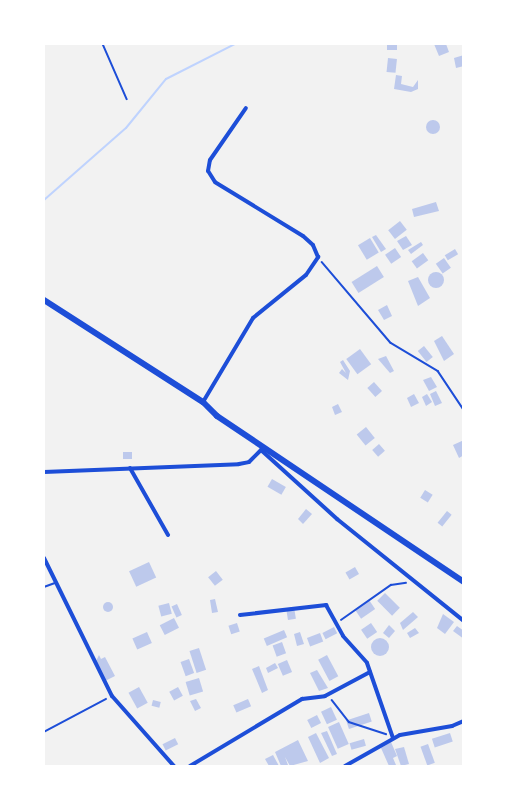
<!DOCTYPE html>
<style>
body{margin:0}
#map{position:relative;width:507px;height:810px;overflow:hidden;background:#f2f2f2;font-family:Barlow,sans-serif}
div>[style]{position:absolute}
.stream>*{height:2px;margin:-1px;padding:0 1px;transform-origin:1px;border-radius:1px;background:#bfd3fe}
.building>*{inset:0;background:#bdc9ec;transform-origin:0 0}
.round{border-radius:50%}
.path>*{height:1.5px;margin:-0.75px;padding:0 0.75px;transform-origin:0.75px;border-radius:0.75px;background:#1d4ed8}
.service>*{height:1.5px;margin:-0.75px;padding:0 0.75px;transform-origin:0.75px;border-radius:0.75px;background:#1d4ed8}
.minor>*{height:4px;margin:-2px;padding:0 2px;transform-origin:2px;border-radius:2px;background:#1d4ed8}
.trunk>*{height:6px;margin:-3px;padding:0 3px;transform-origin:3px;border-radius:3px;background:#1d4ed8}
span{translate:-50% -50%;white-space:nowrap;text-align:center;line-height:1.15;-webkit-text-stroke:4.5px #fff;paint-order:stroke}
.frame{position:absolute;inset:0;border:45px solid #fff;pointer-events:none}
</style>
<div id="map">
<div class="stream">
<i style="left:44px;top:200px;width:109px;rotate:-41.3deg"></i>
<i style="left:126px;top:128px;width:63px;rotate:-50.8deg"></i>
<i style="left:166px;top:79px;width:77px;rotate:-26.9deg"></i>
</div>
<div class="building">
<i style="left:387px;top:44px;width:10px;height:6px"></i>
<i style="clip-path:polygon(434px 44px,446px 44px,449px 52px,439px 56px)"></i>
<i style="clip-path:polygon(464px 55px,464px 66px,456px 68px,454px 58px)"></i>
<i style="left:388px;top:58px;width:9px;height:14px;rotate:6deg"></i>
<i style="clip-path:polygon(396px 75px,402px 76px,401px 84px,413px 87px,418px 80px,418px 89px,411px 92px,394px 89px)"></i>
<i class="round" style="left:426px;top:120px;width:14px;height:14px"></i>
<i style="clip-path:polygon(436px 202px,439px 211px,414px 217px,412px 209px)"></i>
<i style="left:400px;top:221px;width:11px;height:15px;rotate:52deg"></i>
<i style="clip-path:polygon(376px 235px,386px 249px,381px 252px,372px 237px)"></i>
<i style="clip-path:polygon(406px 236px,412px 245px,403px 250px,397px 241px)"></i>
<i style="left:370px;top:238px;width:17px;height:14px;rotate:59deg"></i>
<i style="clip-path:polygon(421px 242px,423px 245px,411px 254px,408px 250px)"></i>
<i style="left:395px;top:248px;width:11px;height:12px;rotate:56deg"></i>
<i style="left:455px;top:249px;width:6px;height:12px;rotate:59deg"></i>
<i style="left:423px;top:253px;width:9px;height:14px;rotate:54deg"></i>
<i style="left:444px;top:258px;width:12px;height:10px;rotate:55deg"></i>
<i style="left:377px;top:266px;width:13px;height:30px;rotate:58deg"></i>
<i class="round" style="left:428px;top:272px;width:16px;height:16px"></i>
<i style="clip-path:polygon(418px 277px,430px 298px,418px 306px,408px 281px)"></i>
<i style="clip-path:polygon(387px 305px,392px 316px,384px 320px,378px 310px)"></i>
<i style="clip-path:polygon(442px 336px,454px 354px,444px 361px,434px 341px)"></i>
<i style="left:424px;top:346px;width:14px;height:8px;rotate:51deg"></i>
<i style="left:360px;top:349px;width:19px;height:17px;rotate:54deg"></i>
<i style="clip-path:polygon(386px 356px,394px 371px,390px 373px,378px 359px)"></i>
<i style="clip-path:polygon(343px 360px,350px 371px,348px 380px,339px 373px,342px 369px,346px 373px,340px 362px)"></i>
<i style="clip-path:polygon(431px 377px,437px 387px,429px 391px,423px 380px)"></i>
<i style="left:374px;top:382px;width:12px;height:9px;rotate:48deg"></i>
<i style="clip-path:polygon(436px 391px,442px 403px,435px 406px,430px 394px)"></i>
<i style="clip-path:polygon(414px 394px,419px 403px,411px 407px,407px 398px)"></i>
<i style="clip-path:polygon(427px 394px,432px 402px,426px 406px,422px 397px)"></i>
<i style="clip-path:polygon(338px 404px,342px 412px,335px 415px,332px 407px)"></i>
<i style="left:366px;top:427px;width:14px;height:12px;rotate:51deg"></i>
<i style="clip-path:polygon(464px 440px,464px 455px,459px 458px,453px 445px)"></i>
<i style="left:379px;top:444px;width:9px;height:9px;rotate:49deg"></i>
<i style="left:123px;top:452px;width:9px;height:7px"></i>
<i style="left:272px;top:479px;width:16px;height:9px;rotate:30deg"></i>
<i style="left:425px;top:490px;width:9px;height:9px;rotate:32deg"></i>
<i style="clip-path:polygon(306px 509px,312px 514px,303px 524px,298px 519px)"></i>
<i style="left:447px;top:511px;width:6px;height:15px;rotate:39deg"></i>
<i style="left:149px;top:562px;width:17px;height:22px;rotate:65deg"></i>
<i style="left:355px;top:567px;width:8px;height:11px;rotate:60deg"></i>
<i style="left:216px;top:571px;width:11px;height:10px;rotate:52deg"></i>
<i style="left:385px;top:593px;width:21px;height:11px;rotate:45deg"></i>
<i style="clip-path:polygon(215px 599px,218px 612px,212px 613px,210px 600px)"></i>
<i style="left:369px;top:600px;width:11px;height:17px;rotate:56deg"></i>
<i class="round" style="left:103px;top:602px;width:10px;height:10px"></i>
<i style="left:169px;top:603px;width:11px;height:11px;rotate:75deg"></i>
<i style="left:177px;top:604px;width:12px;height:6px;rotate:66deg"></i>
<i style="left:294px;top:607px;width:12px;height:8px;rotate:81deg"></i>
<i style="clip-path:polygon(413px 612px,418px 617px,403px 630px,400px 623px)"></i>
<i style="clip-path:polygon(443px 614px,454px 622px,445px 634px,437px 628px)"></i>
<i style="left:174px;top:618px;width:11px;height:16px;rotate:63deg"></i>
<i style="left:237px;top:623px;width:9px;height:9px;rotate:72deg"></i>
<i style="left:371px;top:623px;width:11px;height:12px;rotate:56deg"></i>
<i style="clip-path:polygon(389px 625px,395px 631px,389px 638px,383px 633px)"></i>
<i style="clip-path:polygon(457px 626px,464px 631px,464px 639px,453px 631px)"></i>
<i style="left:334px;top:627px;width:7px;height:13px;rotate:63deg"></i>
<i style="clip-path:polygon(415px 628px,419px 633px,410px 638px,407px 633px)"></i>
<i style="left:284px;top:630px;width:8px;height:22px;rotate:67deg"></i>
<i style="left:147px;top:632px;width:12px;height:16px;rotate:66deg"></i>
<i style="clip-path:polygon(300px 632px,304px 644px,297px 646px,294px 634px)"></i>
<i style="left:320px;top:633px;width:9px;height:14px;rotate:69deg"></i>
<i class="round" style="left:371px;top:638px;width:18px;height:18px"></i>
<i style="left:282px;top:642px;width:12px;height:10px;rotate:70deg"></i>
<i style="left:199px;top:648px;width:23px;height:10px;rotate:72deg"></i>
<i style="clip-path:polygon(99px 655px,101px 659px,105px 657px,115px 676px,105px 681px,96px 661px)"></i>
<i style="left:327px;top:655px;width:24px;height:10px;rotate:62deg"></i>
<i style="left:189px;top:659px;width:15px;height:9px;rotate:70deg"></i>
<i style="left:287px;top:660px;width:13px;height:10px;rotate:67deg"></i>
<i style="clip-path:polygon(275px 663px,278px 668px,268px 673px,266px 668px)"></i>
<i style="clip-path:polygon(259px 666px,268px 690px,262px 693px,252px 669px)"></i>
<i style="clip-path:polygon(317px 670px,328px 688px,319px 691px,310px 673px)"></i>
<i style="left:199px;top:678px;width:14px;height:14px;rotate:73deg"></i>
<i style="left:139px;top:687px;width:18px;height:12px;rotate:61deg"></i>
<i style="left:178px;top:687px;width:10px;height:10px;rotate:61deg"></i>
<i style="clip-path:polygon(196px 699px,201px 708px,195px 711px,190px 701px)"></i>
<i style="left:248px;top:699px;width:8px;height:16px;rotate:67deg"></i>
<i style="left:153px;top:700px;width:8px;height:6px;rotate:14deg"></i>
<i style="left:331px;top:707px;width:14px;height:11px;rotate:65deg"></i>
<i style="left:369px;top:713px;width:9px;height:24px;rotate:72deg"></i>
<i style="left:317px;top:715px;width:9px;height:11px;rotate:63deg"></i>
<i style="left:339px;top:722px;width:24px;height:12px;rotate:66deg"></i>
<i style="clip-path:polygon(327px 731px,337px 754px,332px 756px,321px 733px)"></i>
<i style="clip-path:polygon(316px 733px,329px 758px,320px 763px,308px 737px)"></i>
<i style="left:450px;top:733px;width:9px;height:19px;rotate:72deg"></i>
<i style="left:175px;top:738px;width:7px;height:14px;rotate:63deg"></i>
<i style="left:364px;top:739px;width:7px;height:15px;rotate:74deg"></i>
<i style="clip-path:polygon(298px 740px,308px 761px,290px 766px,285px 757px,288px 765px,281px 766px,275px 752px)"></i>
<i style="clip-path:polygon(391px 742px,397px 756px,393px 758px,396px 765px,393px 766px,389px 766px,381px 748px)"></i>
<i style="left:428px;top:744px;width:20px;height:8px;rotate:70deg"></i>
<i style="clip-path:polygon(404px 747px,409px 764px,401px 766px,395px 749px)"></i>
<i style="clip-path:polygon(273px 755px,279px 766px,269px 766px,265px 759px)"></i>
</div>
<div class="path">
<i style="left:103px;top:44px;width:60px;rotate:66.4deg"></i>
<i style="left:322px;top:262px;width:106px;rotate:49.6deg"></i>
<i style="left:391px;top:343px;width:55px;rotate:30.8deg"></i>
<i style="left:438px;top:371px;width:47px;rotate:56.3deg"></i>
<i style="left:341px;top:620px;width:61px;rotate:-35deg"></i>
<i style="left:391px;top:585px;width:15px;rotate:-8deg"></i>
<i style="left:332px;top:700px;width:28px;rotate:52deg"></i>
<i style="left:349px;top:722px;width:39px;rotate:18deg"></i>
<i style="left:44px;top:732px;width:70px;rotate:-28deg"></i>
</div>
<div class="service">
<i style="left:44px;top:587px;width:12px;rotate:-20deg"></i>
</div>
<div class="minor">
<i style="left:203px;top:402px;width:98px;rotate:-59.2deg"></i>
<i style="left:253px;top:318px;width:68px;rotate:-39.1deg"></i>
<i style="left:306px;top:275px;width:22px;rotate:-56deg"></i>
<i style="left:318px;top:257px;width:13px;rotate:-113deg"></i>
<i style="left:313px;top:245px;width:13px;rotate:-138deg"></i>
<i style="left:303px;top:236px;width:103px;rotate:-148.5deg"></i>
<i style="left:215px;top:182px;width:13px;rotate:-122deg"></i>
<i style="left:208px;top:171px;width:11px;rotate:-80deg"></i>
<i style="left:210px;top:160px;width:63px;rotate:-55.3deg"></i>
<i style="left:261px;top:450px;width:103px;rotate:42.2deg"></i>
<i style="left:337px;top:519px;width:163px;rotate:38.8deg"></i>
<i style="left:130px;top:468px;width:77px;rotate:60.4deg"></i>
<i style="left:44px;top:472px;width:195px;rotate:-2.3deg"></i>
<i style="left:239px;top:464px;width:10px;rotate:-11deg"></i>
<i style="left:249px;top:462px;width:18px;rotate:-45deg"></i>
<i style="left:44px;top:558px;width:154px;rotate:63.8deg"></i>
<i style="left:112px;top:696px;width:94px;rotate:48.5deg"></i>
<i style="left:240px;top:615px;width:87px;rotate:-6.6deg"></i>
<i style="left:326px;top:605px;width:35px;rotate:61deg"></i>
<i style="left:343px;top:636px;width:36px;rotate:48deg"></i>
<i style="left:367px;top:663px;width:79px;rotate:70.9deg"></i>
<i style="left:190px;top:766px;width:131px;rotate:-30.9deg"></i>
<i style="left:302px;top:699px;width:23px;rotate:-7deg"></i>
<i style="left:325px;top:696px;width:51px;rotate:-28.1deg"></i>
<i style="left:345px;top:766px;width:63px;rotate:-29.4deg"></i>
<i style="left:400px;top:735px;width:53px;rotate:-9.8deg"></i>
<i style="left:452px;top:726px;width:13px;rotate:-23deg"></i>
</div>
<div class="trunk">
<i style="left:44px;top:300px;width:189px;rotate:32.7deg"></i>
<i style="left:203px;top:402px;width:20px;rotate:45deg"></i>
<i style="left:217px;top:416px;width:298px;rotate:33.9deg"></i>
</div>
<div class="frame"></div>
</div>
